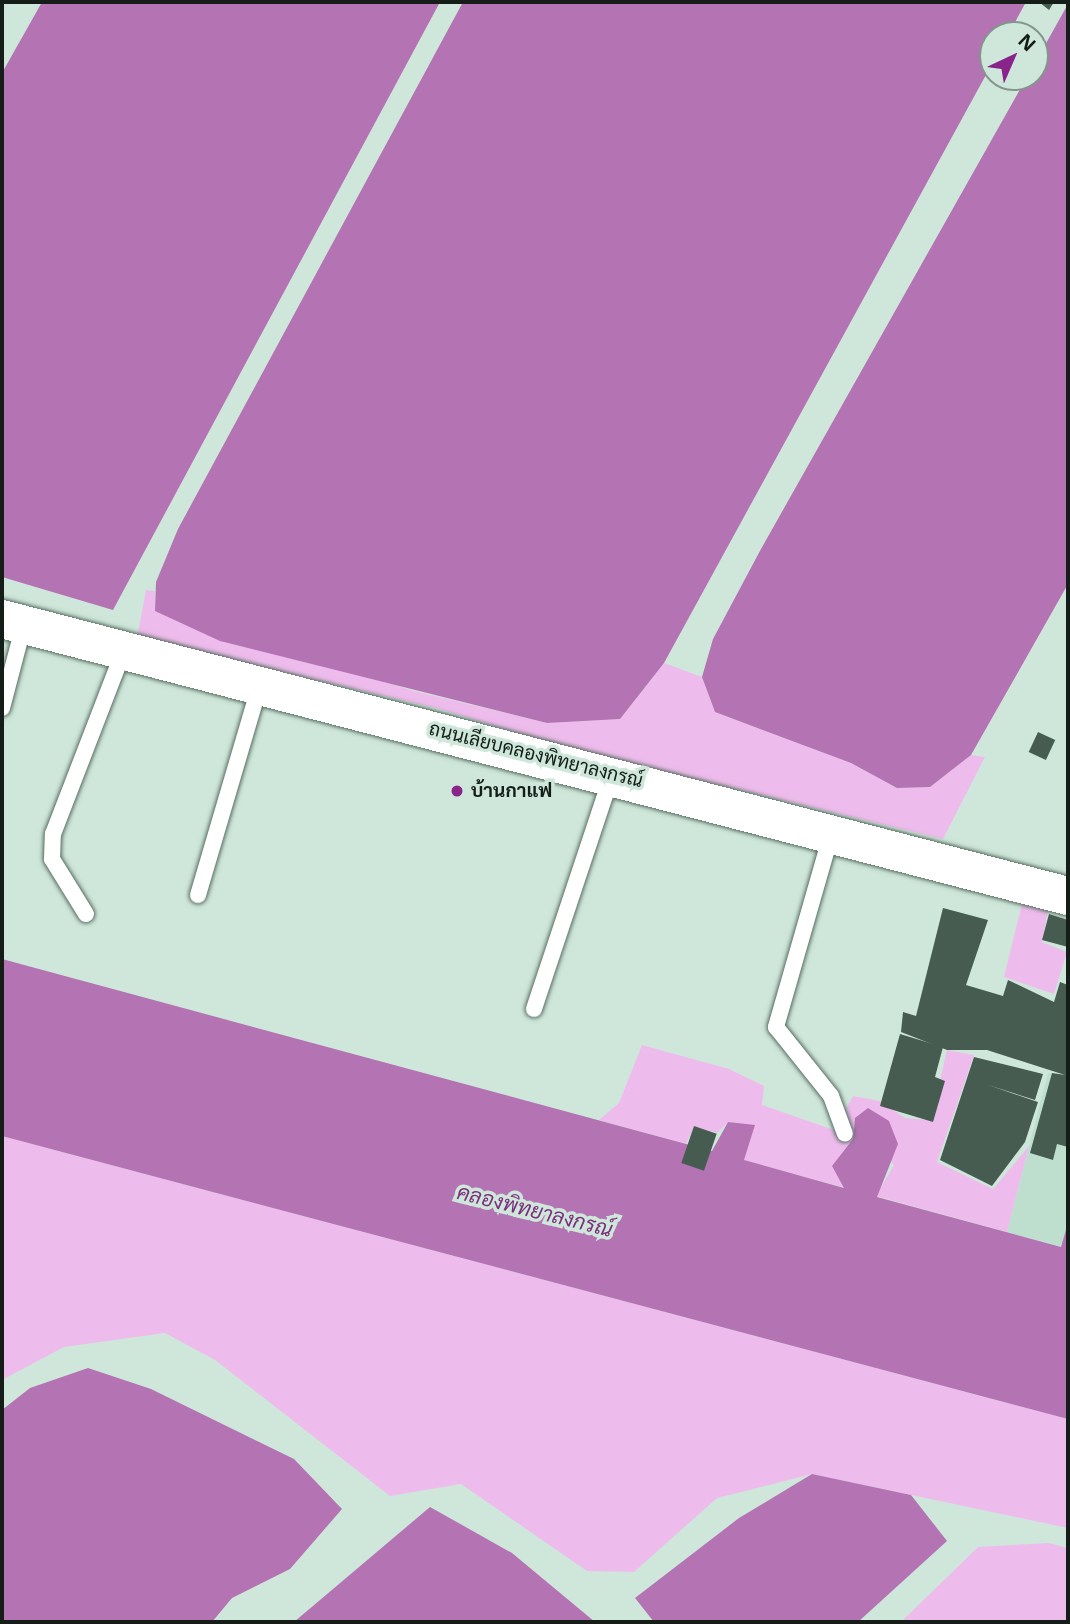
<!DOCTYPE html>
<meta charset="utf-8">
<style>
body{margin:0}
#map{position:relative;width:1070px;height:1624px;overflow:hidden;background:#cfe7da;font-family:"Noto Sans",Sarabun,sans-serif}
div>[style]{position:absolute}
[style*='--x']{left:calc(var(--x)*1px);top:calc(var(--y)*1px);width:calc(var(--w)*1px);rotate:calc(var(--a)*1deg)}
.built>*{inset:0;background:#bedfce}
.green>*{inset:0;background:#eebcec}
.water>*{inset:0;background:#b473b3}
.building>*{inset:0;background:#475c51;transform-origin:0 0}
.roads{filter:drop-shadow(0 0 2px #576d62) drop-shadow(0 0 2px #576d62)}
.service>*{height:16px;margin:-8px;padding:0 8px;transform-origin:8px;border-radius:8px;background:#fff}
.secondary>*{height:38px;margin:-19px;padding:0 19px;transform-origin:19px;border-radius:19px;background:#fff}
.dots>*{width:19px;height:19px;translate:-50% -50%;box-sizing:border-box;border:4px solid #cfe7da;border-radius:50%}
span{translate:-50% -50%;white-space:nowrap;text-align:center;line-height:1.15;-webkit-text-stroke:7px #cfe7da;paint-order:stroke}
.street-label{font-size:19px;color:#141d18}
.poi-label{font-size:19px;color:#141d18;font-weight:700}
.left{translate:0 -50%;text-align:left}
.water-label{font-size:21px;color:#7d2e7e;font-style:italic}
.frame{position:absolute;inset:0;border:4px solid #141d18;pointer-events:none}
.north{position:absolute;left:979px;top:21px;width:70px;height:70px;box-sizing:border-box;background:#cfe7da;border:2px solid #84968c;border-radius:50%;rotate:44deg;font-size:19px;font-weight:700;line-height:28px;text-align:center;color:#141d18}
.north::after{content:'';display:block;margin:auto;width:24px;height:32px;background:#89248b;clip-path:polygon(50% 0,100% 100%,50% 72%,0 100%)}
</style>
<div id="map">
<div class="built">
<i style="clip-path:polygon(1048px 1073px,1068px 1077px,1068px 1223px,1062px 1247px,1007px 1232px)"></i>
</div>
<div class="green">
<i style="clip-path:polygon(146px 590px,155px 591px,155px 611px,414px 691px,547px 723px,620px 719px,664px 663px,702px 677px,715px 712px,851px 763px,897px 788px,930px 787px,971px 755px,985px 757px,943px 839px,558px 746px,440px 709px,137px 638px)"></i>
<i style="clip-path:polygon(1022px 904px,1048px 911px,1042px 942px,1067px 952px,1054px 994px,1004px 977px)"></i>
<i style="clip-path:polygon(642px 1045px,729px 1069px,764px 1086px,762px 1105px,834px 1130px,853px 1096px,880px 1101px,905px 1118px,931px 1120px,947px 1050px,974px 1055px,937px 1162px,993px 1189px,1029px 1146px,1007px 1232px,876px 1196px,894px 1165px,855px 1118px,853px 1139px,833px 1166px,846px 1188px,743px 1160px,754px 1126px,728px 1122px,717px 1133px,694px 1127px,686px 1144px,599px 1120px,619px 1103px)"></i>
<i style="clip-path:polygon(2px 1136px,1068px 1419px,1068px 1528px,812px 1474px,717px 1498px,634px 1572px,587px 1571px,461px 1484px,390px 1496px,215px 1360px,165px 1333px,64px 1347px,2px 1380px)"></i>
<i style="clip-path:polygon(1049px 1543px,1068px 1548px,1068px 1622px,901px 1622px,978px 1547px)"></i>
</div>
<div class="water">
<i style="clip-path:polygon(42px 2px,440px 2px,113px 610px,2px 577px,2px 73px)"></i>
<i style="clip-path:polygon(463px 2px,1026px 2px,1008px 35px,993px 35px,993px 62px,664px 663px,620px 719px,547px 723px,220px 641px,155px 611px,156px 582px,178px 529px)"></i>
<i style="clip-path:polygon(1068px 4px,1068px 584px,971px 755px,930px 787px,897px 788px,851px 763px,715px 712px,702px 677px,713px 639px,761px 549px,1027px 77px,1035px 77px,1035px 63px)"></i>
<i style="clip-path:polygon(2px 959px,712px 1151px,728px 1122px,755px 1125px,744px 1160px,844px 1188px,832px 1166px,853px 1139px,855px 1118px,868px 1108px,889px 1121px,898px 1144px,877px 1197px,1061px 1247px,1068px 1223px,1068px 1419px,2px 1136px)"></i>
<i style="clip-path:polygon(88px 1368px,151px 1389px,294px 1459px,342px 1509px,290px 1569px,232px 1598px,212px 1622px,2px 1622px,2px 1410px,30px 1388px)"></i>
<i style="clip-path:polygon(812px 1474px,911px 1495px,947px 1541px,858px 1622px,654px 1622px,635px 1598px,739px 1518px)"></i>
<i style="clip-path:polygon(430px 1507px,512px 1553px,595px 1622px,294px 1622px)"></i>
</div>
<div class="building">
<i style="clip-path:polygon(1039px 2px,1054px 2px,1049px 10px)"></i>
<i style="left:1038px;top:732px;width:19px;height:22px;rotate:25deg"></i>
<i style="clip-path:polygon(943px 908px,988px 920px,966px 985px,1003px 996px,1008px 980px,1054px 1002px,1060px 982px,1068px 985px,1068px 1147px,1057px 1144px,1053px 1160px,1030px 1153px,1052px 1073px,1065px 1075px,987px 1050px,947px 1050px,901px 1032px,903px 1012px,916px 1016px)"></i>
<i style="clip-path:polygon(1049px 914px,1068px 920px,1068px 947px,1042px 940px)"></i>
<i style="clip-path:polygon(900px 1034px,943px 1047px,935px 1077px,945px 1081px,933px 1122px,880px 1106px)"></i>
<i style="clip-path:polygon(974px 1057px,1043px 1074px,1035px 1100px,988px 1085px,1038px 1102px,1025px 1142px,992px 1186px,940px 1160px)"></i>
<i style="left:694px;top:1126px;width:24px;height:39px;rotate:19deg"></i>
</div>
<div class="roads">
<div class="service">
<i style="--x:2;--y:708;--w:87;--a:-75.3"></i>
<i style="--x:831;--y:835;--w:200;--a:106"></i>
<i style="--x:776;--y:1027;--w:88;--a:51.4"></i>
<i style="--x:831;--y:1096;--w:40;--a:69.8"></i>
<i style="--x:198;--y:895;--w:220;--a:-73.6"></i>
<i style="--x:86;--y:914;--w:65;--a:-121.7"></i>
<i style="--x:52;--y:859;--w:25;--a:-88"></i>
<i style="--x:53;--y:834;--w:197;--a:-68.9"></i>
<i style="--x:534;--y:1009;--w:244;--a:-71.6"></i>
</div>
<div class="secondary">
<i style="--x:2;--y:619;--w:1101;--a:14.57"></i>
</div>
</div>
<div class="dots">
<i style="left:457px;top:791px;background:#89248b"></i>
</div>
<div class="street-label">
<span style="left:536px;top:755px;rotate:14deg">ถนนเลียบคลองพิทยาลงกรณ์</span>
</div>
<div class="poi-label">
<span class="left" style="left:471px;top:791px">บ้านกาแฟ</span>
</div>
<div class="water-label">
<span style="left:535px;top:1210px;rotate:14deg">คลองพิทยาลงกรณ์</span>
</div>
<div class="frame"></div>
<div class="north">N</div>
</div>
